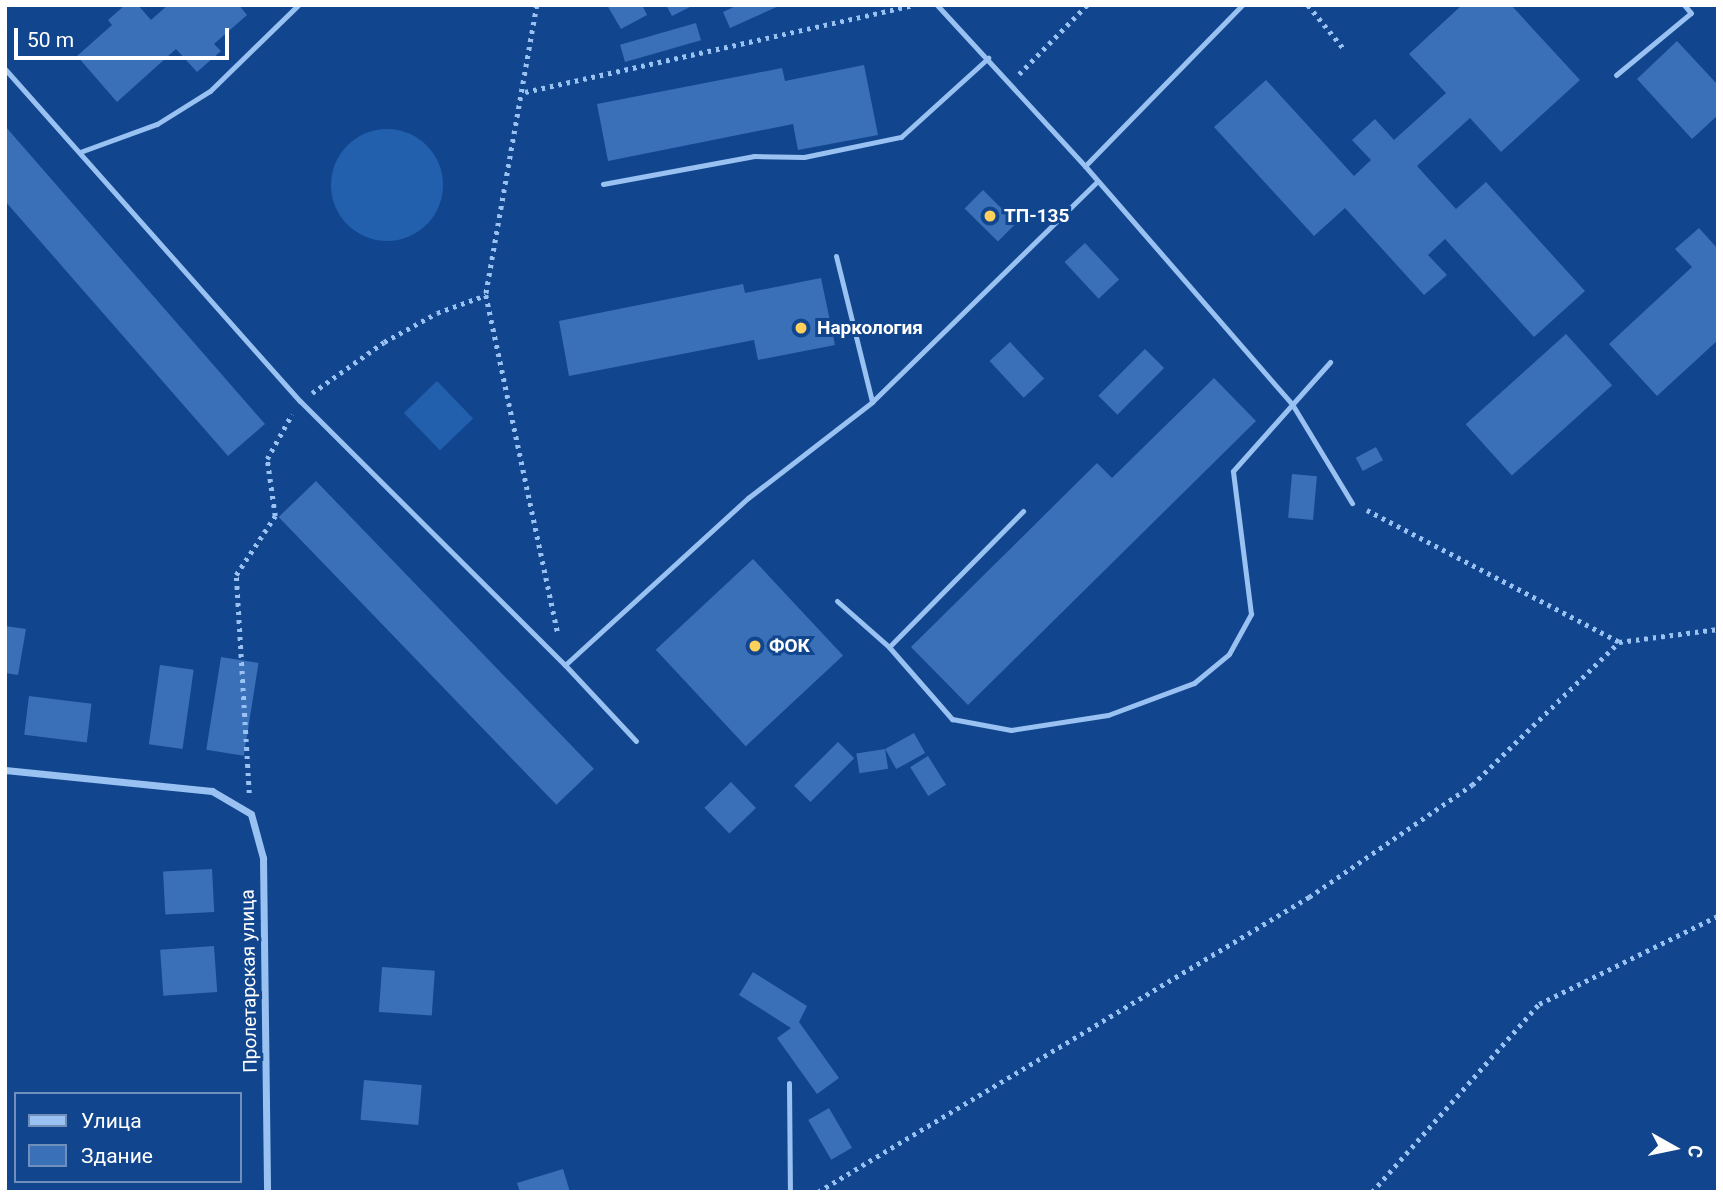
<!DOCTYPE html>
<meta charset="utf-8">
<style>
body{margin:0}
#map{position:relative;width:1723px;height:1197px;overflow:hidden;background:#11468e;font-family:Roboto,sans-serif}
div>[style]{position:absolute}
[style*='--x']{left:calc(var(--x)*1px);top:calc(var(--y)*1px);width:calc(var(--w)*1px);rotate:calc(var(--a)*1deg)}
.green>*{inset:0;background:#2260ae;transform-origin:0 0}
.round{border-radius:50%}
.building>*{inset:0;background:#3970b8;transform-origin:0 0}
.path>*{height:4.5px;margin-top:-2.25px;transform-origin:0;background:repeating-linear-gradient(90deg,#99c1f2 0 3.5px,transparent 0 8.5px)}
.lane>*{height:5px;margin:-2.5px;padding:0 2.5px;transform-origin:2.5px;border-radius:2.5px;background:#99c1f2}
.street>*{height:7px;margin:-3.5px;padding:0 3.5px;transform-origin:3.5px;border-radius:3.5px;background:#99c1f2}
.dots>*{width:19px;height:19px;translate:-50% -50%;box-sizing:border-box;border:4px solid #11468e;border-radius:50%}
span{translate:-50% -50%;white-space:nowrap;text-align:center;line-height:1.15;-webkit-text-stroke:6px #11468e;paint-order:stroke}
.poi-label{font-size:19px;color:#fff;font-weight:700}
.left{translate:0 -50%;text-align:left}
.street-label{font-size:19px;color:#fff}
.frame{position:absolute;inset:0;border:7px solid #fff;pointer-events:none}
.legend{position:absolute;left:14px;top:1092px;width:228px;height:91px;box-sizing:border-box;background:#11468e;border:2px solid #7090bb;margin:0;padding:9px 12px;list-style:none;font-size:21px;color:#fff}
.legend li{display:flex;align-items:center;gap:14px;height:35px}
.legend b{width:35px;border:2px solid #7090bb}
.north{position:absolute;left:1639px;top:1113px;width:70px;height:70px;-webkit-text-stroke:5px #11468e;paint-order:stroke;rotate:99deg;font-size:19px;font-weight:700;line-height:28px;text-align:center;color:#fff}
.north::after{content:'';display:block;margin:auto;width:24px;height:32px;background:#fff;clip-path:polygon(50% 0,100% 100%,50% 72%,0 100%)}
.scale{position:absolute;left:14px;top:28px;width:215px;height:32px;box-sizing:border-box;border:4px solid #fff;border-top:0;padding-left:9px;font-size:21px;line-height:24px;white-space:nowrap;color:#fff;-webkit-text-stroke:5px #11468e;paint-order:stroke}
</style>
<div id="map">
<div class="green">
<i class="round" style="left:331px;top:129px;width:112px;height:112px"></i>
<i style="left:437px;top:381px;width:52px;height:46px;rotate:46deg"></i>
</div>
<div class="building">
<i style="clip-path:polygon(125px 5px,138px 5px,151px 20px,168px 5px,239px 5px,247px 15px,214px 44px,221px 51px,197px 72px,176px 49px,117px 102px,77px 56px,112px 25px,108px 20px)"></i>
<i style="clip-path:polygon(607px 5px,642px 5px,647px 15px,621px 29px)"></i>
<i style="clip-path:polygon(666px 5px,694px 5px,672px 16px)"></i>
<i style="clip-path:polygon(738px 5px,781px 5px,730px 28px,723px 12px)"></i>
<i style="clip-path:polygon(1462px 5px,1511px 5px,1580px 80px,1501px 152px,1470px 118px,1417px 166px,1456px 209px,1486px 182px,1585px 291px,1534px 337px,1445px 239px,1428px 255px,1447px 275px,1424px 295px,1345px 208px,1314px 236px,1214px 127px,1266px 80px,1354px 176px,1371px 160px,1352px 140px,1375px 119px,1394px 140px,1446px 93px,1409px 54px)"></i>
<i style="left:696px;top:23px;width:18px;height:79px;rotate:74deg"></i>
<i style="clip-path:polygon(1677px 41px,1718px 85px,1718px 115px,1692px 139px,1637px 79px)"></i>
<i style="clip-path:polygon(864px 65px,878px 135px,798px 150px,793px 124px,608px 161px,597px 104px,782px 68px,785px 81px)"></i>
<i style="clip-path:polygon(5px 126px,265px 424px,228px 456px,5px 201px)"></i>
<i style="left:983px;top:190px;width:47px;height:26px;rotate:45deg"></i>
<i style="clip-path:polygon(1699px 228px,1718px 249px,1718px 340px,1657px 396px,1609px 344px,1692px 267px,1675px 249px)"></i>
<i style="left:1085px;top:243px;width:50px;height:28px;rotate:47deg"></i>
<i style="clip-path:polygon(821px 278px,835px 345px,758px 360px,754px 340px,569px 376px,559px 321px,743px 284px,745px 293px)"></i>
<i style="left:1566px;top:334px;width:69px;height:135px;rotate:48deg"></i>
<i style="left:1010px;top:342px;width:50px;height:28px;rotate:47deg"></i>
<i style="left:1145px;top:349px;width:27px;height:66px;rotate:45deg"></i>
<i style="clip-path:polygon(1214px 378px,1256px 421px,968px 705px,911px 647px,1097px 463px,1112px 478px)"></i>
<i style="left:1376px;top:447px;width:15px;height:23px;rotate:62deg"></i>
<i style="left:1292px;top:474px;width:25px;height:44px;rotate:5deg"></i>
<i style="left:316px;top:481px;width:400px;height:52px;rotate:46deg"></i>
<i style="left:753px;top:559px;width:132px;height:133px;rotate:47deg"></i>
<i style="clip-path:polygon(5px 626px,26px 629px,18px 675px,5px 673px)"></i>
<i style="left:221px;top:657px;width:38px;height:94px;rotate:9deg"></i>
<i style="left:160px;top:665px;width:34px;height:80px;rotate:8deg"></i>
<i style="left:29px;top:696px;width:63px;height:39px;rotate:7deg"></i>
<i style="left:914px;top:733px;width:23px;height:33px;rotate:61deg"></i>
<i style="left:838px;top:742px;width:23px;height:62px;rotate:45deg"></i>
<i style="left:885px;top:749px;width:20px;height:29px;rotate:81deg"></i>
<i style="left:928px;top:756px;width:34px;height:21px;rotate:58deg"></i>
<i style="left:731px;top:782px;width:36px;height:37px;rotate:46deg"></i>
<i style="left:212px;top:869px;width:43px;height:49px;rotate:87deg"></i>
<i style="left:214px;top:946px;width:46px;height:54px;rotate:86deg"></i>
<i style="left:382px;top:967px;width:53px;height:45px;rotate:4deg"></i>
<i style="clip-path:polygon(753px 972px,807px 1006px,799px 1022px,839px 1078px,817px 1094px,777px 1038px,791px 1028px,739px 995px)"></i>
<i style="left:364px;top:1080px;width:58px;height:40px;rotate:5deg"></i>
<i style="left:829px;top:1108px;width:46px;height:24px;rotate:60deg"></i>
<i style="clip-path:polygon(563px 1169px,570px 1192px,520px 1192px,517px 1183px)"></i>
</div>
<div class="path">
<i style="--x:537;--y:5;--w:294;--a:100"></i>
<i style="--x:486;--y:295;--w:346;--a:78"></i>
<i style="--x:1308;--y:5;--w:57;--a:50.7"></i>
<i style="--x:1019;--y:74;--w:97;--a:-45.4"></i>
<i style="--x:525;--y:92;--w:398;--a:-12.6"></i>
<i style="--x:312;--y:393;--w:88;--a:-35.3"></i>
<i style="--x:384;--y:342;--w:60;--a:-28.7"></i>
<i style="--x:437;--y:313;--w:52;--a:-20.2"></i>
<i style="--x:1367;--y:510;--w:284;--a:27.6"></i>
<i style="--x:1619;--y:642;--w:100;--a:-7.5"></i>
<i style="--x:249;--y:793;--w:218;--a:-93.4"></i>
<i style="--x:236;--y:575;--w:71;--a:-56.5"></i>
<i style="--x:275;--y:516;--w:58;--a:-98"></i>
<i style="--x:267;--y:459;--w:51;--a:-60.9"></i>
<i style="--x:818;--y:1192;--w:573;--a:-31"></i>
<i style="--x:1309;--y:897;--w:198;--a:-34.5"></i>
<i style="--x:1472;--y:785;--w:205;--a:-44.2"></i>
<i style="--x:1372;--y:1192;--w:251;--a:-48.4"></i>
<i style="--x:1539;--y:1004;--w:199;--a:-26.2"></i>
</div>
<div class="lane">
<i style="--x:937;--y:5;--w:219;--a:47.4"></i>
<i style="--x:1085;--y:166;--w:315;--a:49"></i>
<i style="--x:1292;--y:404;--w:116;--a:58.8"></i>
<i style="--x:5;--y:69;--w:444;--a:48.4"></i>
<i style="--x:300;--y:401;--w:374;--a:44.9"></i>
<i style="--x:565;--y:665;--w:104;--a:46.9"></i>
<i style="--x:1616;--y:75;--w:97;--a:-39.6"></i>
<i style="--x:1691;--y:13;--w:11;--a:-131"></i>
<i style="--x:80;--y:152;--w:82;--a:-20"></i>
<i style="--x:157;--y:124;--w:62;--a:-31.9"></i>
<i style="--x:210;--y:91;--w:123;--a:-44.3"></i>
<i style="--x:1085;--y:166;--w:225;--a:-45.7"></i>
<i style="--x:603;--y:184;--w:154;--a:-10.5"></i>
<i style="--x:754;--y:156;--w:50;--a:1.1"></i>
<i style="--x:804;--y:157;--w:99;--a:-11.7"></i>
<i style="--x:901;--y:137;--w:118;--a:-42.2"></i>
<i style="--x:836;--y:256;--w:150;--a:76.1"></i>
<i style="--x:837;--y:601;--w:69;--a:41.5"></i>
<i style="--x:889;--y:647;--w:96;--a:48.8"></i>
<i style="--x:952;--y:719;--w:60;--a:10.6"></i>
<i style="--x:1011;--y:730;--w:98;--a:-8.8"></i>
<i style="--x:1108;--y:715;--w:92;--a:-20.4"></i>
<i style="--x:1194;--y:683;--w:45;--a:-39.6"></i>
<i style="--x:1229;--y:654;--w:46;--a:-61.2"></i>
<i style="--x:1251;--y:614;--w:144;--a:-97.2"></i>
<i style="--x:1233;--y:471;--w:146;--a:-48.3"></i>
<i style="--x:889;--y:647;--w:191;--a:-45.4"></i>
<i style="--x:565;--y:665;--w:248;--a:-42.4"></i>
<i style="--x:748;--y:498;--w:157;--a:-37.7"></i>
<i style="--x:872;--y:402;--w:313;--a:-44.4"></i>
<i style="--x:789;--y:1083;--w:109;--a:89.5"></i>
</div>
<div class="street">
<i style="--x:5;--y:770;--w:208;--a:5.8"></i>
<i style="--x:212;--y:791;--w:45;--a:30.5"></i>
<i style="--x:251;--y:814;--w:46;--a:74.7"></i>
<i style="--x:263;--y:858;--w:334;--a:89.3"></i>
</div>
<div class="dots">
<i style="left:990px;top:216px;background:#ffd15b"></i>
<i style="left:801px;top:328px;background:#ffd15b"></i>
<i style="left:755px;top:646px;background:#ffd15b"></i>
</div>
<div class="poi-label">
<span class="left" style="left:1004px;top:216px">ТП-135</span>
<span class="left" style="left:817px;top:328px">Наркология</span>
<span class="left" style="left:769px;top:646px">ФОК</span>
</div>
<div class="street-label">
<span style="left:249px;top:981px;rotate:-91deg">Пролетарская улица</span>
</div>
<div class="frame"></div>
<ul class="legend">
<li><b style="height:9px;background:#99c1f2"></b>Улица</li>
<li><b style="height:19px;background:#3970b8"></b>Здание</li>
</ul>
<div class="north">С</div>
<div class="scale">50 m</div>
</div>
